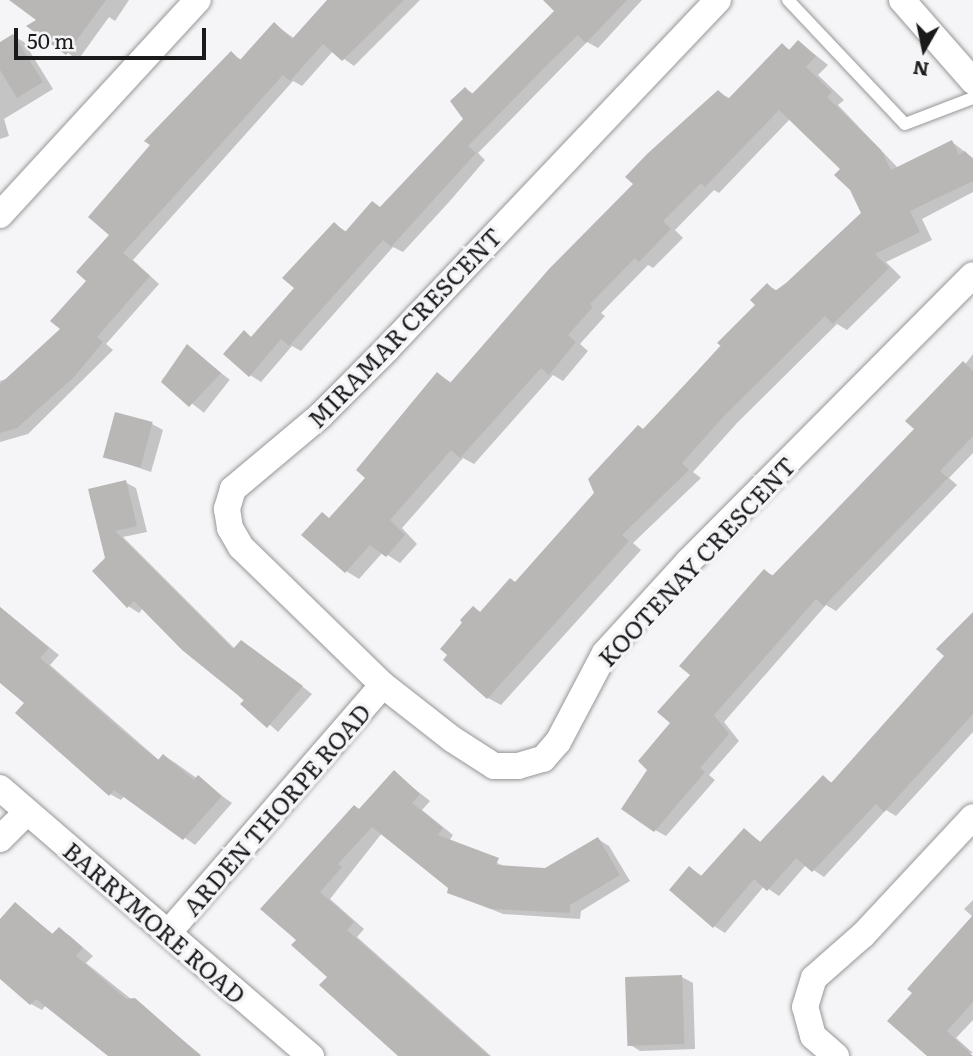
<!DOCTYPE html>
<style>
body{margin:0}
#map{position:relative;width:973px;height:1056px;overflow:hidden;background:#f5f5f7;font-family:Literata,serif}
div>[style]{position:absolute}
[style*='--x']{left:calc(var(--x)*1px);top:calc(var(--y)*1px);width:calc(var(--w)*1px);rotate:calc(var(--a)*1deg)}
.shadow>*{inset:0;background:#0003;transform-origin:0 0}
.building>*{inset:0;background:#b9b7b6;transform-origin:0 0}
.roads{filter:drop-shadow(0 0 2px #979798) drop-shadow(0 0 2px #979798)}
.lane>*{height:12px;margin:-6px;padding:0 6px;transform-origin:6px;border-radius:6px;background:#fff}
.street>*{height:26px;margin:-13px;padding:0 13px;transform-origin:13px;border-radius:13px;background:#fff}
span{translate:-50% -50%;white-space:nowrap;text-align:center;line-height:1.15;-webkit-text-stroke:7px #f5f5f7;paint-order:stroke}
.street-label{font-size:24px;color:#1a1a1b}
.north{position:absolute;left:889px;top:14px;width:70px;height:70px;-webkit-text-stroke:5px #f5f5f7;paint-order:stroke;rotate:189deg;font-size:19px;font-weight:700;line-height:28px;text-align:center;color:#1a1a1b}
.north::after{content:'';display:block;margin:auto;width:24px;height:32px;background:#1a1a1b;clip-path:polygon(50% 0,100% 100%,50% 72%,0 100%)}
.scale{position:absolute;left:14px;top:28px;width:192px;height:32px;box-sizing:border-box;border:4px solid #1a1a1b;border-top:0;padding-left:9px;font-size:21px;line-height:24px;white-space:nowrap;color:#1a1a1b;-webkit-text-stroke:5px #f5f5f7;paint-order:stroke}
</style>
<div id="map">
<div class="shadow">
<i style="clip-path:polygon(34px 0,129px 0,115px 21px,109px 17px,78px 60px,29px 26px,39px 20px)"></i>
<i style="clip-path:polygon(345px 0,420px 0,354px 66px,333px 51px,302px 86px,293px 81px,133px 260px,159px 284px,106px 344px,113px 350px,28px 434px,0 442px,0 381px,9px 378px,63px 329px,111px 235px,231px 54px,242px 60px,274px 24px,295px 39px)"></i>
<i style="clip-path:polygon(566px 0,642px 0,598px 48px,587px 42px,478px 153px,485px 160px,449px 202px,403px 252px,393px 247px,301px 351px,292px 346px,261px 382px,250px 375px,244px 333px,253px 338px,297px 288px,334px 224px,347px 232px,382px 208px,465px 119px,465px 89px,474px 94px)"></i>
<i style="clip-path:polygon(13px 36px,24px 42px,53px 89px,4px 119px,9px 136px,0 139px,0 44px)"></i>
<i style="clip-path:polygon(799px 42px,828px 65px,818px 75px,844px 100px,838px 105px,898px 168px,952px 142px,973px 158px,973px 192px,922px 219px,932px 240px,886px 262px,901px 277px,847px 330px,837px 324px,737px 423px,693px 472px,701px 478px,633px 543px,641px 550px,501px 705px,488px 698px,442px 649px,473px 608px,482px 613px,516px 583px,568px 526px,644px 430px,757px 305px,767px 285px,778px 291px,863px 213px,843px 169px,790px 119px,719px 193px,714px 190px,675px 230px,683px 238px,653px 268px,648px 265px,601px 313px,605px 316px,580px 344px,588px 351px,563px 381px,553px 375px,474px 464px,463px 458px,431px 495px,402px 528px,417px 544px,400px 563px,383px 552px,359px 579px,346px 571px,322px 514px,330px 519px,367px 478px,438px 374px,452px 383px,718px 92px,731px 99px,782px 45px,790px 50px)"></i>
<i style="left:188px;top:347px;width:53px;height:42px;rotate:38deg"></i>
<i style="clip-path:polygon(973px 354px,973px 453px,949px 478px,957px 485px,836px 611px,826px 605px,724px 722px,739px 741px,709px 775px,715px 780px,666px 836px,655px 830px,650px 769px,692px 675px,765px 571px,774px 576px,916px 429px)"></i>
<i style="clip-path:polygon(152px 424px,163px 430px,151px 472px,104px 456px)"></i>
<i style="clip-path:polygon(125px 482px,136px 488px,147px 532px,123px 537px,235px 649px,241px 642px,252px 648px,312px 694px,278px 732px,143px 608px,139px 613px,128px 606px,107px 559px)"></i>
<i style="clip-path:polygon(0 607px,59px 655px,50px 665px,160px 761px,164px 756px,174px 762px,232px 803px,195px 845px,125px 795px,121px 800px,110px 794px,26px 703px,0 681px)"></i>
<i style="clip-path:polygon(973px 613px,973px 732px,896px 816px,886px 810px,824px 877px,806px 865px,779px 896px,764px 886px,725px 933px,714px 926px,690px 868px,703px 877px,744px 830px,762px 843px,823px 778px,833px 783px,946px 656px)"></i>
<i style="clip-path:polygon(394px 773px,430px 801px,422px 810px,453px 835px,449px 841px,508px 868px,545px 870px,598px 839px,609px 846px,630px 881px,581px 911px,580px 919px,503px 914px,449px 892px,451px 887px,382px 833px,330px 899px,364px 929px,357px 937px,491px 1056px,402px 1056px,298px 940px,263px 909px)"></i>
<i style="clip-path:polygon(973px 900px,973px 917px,964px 909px)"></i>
<i style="clip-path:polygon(16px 904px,54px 935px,59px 929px,70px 936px,93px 956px,86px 963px,201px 1055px,113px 1056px,46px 1005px,42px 1010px,31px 1004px,1px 978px,0 922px)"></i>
<i style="clip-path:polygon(973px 917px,973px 1020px,956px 1038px,973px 1053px,932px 1056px,914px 992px)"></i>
<i style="clip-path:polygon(682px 977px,693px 983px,695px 1049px,640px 1051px,629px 1044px)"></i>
</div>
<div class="building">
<i style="clip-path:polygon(9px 0,106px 0,66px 55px,26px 26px,36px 20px)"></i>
<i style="clip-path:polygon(327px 0,404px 0,342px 61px,323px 44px,290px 81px,283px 75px,123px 253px,150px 276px,97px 337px,103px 342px,74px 377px,17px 428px,0 433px,0 384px,60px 329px,50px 321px,86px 281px,76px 272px,109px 235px,88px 217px,150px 145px,144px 141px,231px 51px,240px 60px,274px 22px,292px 39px)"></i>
<i style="clip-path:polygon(543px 0,627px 0,586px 43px,578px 35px,545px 67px,468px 146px,476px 153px,391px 247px,383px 240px,289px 346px,281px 339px,249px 377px,223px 354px,244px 330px,251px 337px,294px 288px,282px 278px,334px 222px,345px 232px,372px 201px,380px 207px,463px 119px,450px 101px,465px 87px,472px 94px,554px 11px)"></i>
<i style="clip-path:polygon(13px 34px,43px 82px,17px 98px,0 70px,0 42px)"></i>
<i style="clip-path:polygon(798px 40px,816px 56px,806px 67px,832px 92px,827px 97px,881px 150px,891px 170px,952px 140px,959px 155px,965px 151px,973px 160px,973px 181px,910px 211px,920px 232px,875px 254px,889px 268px,833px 324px,825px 316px,724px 416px,682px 463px,689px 470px,622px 535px,629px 541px,487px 699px,443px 660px,447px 655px,440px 649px,462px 623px,460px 620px,473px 606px,480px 612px,510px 578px,515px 582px,594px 493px,588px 479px,638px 425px,643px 429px,721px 346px,717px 343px,755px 305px,750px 300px,767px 283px,775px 291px,786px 283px,861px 213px,850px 190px,834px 175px,840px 169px,779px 110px,705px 187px,701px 183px,663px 221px,671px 229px,639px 262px,635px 258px,590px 304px,593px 307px,568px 335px,576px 342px,549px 375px,541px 368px,460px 458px,451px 450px,418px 488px,390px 520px,405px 535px,386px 557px,370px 545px,345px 573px,301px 535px,322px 512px,329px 518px,365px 478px,356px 470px,437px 372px,450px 383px,549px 269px,633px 184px,625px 177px,647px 154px,718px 90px,728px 99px,782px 43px,789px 50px)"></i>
<i style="clip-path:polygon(187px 344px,221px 373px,189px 407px,161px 382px)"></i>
<i style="clip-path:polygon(963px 361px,973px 371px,973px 436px,940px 471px,948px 478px,824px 606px,816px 599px,714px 715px,729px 734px,700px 768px,705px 772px,654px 832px,621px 809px,647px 770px,638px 761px,670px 723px,657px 712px,690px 675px,679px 666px,764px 569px,772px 576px,914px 429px,905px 421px)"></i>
<i style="left:115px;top:412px;width:39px;height:47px;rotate:15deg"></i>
<i style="clip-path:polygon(126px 480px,137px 526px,115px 531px,233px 649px,241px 640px,303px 686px,267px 728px,240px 704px,244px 700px,182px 650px,134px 601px,127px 608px,92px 571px,105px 558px,88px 489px)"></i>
<i style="clip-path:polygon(0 607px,49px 648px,40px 658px,126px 734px,158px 760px,163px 754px,194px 780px,198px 775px,222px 796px,183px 840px,114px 790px,109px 796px,15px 713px,24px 703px,0 683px)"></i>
<i style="clip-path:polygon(973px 612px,973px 714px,884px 812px,876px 804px,812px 872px,796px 858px,767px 891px,754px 879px,713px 928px,669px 890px,689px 866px,701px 876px,744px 828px,760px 842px,823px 775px,831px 783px,944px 656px,936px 649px)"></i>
<i style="clip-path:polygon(394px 770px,420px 794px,412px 803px,443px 828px,438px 835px,499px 858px,496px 865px,545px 868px,598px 837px,620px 875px,570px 905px,570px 913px,491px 909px,447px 893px,448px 888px,372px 827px,338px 864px,342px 867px,320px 892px,354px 922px,347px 930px,489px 1056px,398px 1056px,319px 985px,327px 977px,291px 945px,296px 940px,260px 909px,354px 805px,359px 809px)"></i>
<i style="clip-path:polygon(15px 902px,52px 934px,59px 927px,83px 948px,76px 956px,126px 999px,135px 998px,201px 1056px,108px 1056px,36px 999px,30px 1005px,0 979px,0 919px)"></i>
<i style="clip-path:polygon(973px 915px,973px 1002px,947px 1031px,973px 1056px,927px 1056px,887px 1021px,912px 993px,907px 989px)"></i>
<i style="left:682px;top:975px;width:69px;height:57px;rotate:88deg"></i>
</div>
<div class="roads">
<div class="lane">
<i style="--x:788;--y:0;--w:170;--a:46.7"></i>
<i style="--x:905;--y:124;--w:73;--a:-20.9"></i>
</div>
<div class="street">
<i style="--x:718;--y:0;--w:480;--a:133.5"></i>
<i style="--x:388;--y:348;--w:96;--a:135"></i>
<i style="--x:320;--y:416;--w:114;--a:140"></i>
<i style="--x:233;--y:489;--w:21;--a:107"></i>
<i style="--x:227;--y:509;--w:19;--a:81"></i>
<i style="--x:230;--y:528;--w:22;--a:60"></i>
<i style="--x:241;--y:547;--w:198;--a:44.2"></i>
<i style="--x:383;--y:685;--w:88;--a:38"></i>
<i style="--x:452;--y:739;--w:50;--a:32.7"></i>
<i style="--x:494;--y:766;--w:24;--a:0"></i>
<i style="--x:518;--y:766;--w:26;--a:-16"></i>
<i style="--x:543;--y:759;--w:23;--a:-49"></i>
<i style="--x:558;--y:742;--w:101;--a:-62.2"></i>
<i style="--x:605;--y:653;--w:123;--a:-47.6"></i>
<i style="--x:688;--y:562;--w:404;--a:-45.2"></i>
<i style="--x:902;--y:0;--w:108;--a:48.8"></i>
<i style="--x:0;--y:215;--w:292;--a:-47.4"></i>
<i style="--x:0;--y:788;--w:411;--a:40.8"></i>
<i style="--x:0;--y:839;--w:38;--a:-45"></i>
<i style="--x:168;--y:933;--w:328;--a:-49.1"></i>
<i style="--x:836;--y:1056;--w:30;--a:-139"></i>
<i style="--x:813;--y:1036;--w:30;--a:-105"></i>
<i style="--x:805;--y:1007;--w:30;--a:-73"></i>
<i style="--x:814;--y:978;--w:65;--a:-41.3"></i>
<i style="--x:863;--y:935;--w:161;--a:-47"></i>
</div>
</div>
<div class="street-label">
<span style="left:404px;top:327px;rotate:-46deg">MIRAMAR CRESCENT</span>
<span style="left:696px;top:561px;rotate:-47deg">KOOTENAY CRESCENT</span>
<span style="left:276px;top:809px;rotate:-49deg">ARDEN THORPE ROAD</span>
<span style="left:155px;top:922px;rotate:41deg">BARRYMORE ROAD</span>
</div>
<div class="north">N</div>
<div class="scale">50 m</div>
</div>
